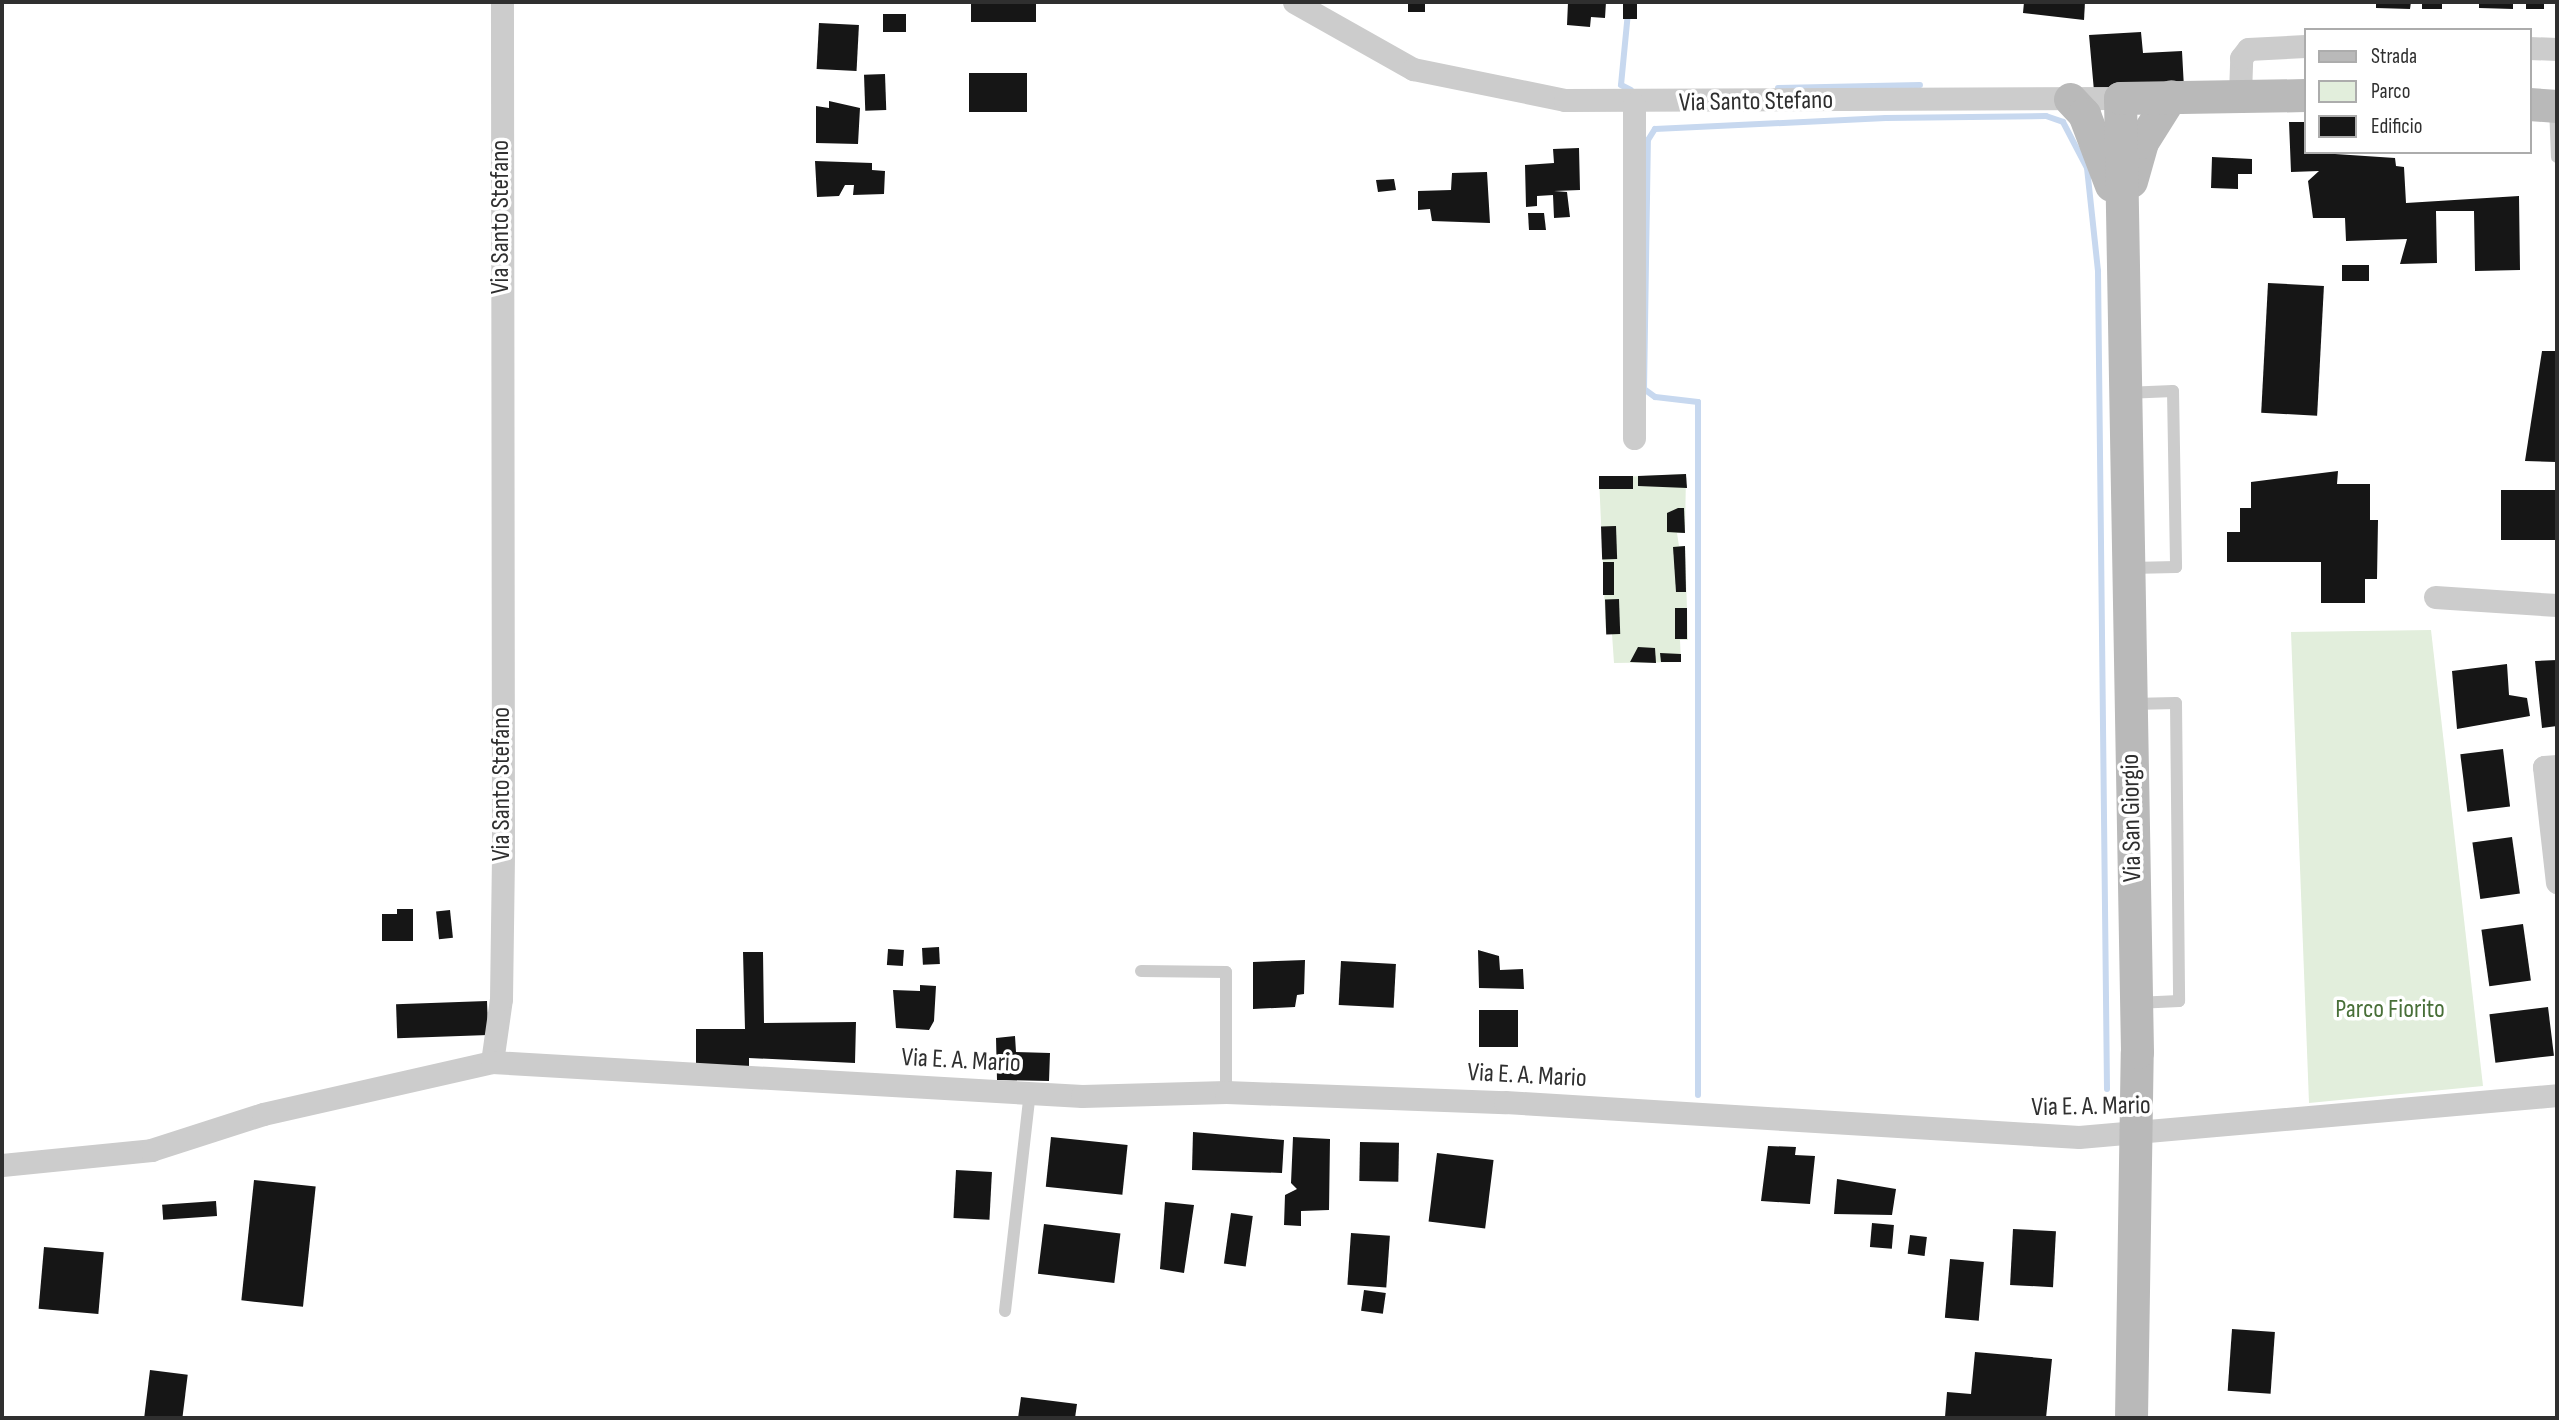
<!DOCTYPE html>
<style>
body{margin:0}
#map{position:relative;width:2559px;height:1420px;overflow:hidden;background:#fff;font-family:"Sofia Sans Condensed",sans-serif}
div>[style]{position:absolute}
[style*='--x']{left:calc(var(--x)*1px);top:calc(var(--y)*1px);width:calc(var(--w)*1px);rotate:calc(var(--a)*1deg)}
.green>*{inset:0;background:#e2eedc}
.stream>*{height:6px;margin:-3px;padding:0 3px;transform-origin:3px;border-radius:3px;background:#c7d8ef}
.building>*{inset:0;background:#161616;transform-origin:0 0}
.lane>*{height:12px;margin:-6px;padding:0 6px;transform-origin:6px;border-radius:6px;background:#ccc}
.street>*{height:23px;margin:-11.5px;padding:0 11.5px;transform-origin:11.5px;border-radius:11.5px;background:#ccc}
.secondary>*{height:33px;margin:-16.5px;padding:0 16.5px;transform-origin:16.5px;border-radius:16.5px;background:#b9b9b9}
span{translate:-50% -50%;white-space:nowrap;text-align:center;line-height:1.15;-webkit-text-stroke:7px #fff;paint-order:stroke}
.street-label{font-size:26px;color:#2f2f2f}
.park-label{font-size:26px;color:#486f38}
.frame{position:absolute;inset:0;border:4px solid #2f2f2f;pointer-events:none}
.legend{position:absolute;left:2304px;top:28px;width:228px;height:126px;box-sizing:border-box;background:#fff;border:2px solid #acacac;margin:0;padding:9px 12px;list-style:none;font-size:21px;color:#2f2f2f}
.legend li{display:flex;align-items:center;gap:14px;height:35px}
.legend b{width:35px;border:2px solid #acacac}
</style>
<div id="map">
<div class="green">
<i style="clip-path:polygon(1686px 474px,1685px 533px,1677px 533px,1679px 546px,1685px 546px,1688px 640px,1680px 640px,1681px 662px,1614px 663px,1612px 634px,1606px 633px,1599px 478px)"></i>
<i style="clip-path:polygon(2431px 630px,2483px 1086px,2309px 1103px,2291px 632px)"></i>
</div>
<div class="stream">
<i style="--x:1629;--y:2;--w:83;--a:95.5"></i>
<i style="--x:1621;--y:85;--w:11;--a:27"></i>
<i style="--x:1778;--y:88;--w:142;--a:-1.2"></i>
<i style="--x:1698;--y:1095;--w:693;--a:-90"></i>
<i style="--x:1698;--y:402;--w:43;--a:-173.4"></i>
<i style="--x:1655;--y:397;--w:14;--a:-144"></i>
<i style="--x:1644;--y:389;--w:249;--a:-89.1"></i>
<i style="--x:1648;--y:140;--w:13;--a:-58"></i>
<i style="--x:1655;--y:129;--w:231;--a:-2.7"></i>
<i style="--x:1886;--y:118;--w:160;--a:-0.7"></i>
<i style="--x:2046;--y:116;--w:18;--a:19"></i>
<i style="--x:2063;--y:122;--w:52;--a:62.4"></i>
<i style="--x:2087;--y:168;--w:104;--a:83.9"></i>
<i style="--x:2098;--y:271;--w:818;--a:89.37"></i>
</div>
<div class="building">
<i style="left:971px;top:2px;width:65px;height:20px"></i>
<i style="left:1408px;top:2px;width:17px;height:10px"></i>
<i style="clip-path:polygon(1568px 2px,1606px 2px,1605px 18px,1591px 17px,1590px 27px,1567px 25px)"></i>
<i style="left:1623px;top:2px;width:14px;height:17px"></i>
<i style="clip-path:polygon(2024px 2px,2085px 2px,2084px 20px,2023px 13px)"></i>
<i style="clip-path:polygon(2376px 2px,2411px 2px,2410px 9px,2376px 8px)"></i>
<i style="left:2422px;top:2px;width:20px;height:7px"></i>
<i style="clip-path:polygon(2479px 2px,2513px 2px,2513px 9px,2479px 8px)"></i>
<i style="left:2526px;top:2px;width:18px;height:7px"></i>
<i style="left:883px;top:14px;width:23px;height:18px"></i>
<i style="left:819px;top:23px;width:40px;height:46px;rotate:3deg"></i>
<i style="clip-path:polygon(2141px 32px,2143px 53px,2182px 51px,2184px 88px,2094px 91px,2089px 35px)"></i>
<i style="left:1027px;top:73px;width:39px;height:58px;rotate:90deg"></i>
<i style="left:885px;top:74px;width:36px;height:21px;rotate:88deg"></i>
<i style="clip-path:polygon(829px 101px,860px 108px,858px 144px,816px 143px,816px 106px,829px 108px)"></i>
<i style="clip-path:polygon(2289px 122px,2305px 122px,2305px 152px,2395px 158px,2396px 166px,2404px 167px,2406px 203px,2519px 196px,2520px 270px,2475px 271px,2474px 211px,2436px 211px,2437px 263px,2400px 264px,2407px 239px,2346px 241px,2345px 218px,2313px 218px,2308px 181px,2319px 171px,2291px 172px)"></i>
<i style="clip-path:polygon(1579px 148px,1580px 190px,1554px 191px,1567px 192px,1570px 217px,1554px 218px,1553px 195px,1537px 196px,1537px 206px,1526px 207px,1525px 165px,1554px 163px,1553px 149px)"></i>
<i style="clip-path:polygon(2212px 157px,2252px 159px,2252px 174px,2238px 174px,2238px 189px,2211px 188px)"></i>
<i style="clip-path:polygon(815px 161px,872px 163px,872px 170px,885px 171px,884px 194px,853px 195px,854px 185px,845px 185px,839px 196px,817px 197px)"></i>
<i style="clip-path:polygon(1487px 172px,1490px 223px,1432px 221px,1430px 209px,1418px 210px,1418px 191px,1451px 190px,1452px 173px)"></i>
<i style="clip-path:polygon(1394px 179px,1396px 190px,1378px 192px,1376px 180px)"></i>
<i style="clip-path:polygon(1528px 213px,1544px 213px,1546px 230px,1529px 230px)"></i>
<i style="left:2342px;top:265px;width:27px;height:16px"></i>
<i style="left:2268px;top:283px;width:56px;height:130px;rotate:3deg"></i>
<i style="clip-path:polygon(2542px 351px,2557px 351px,2556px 462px,2525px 461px)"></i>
<i style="clip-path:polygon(2338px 471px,2337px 484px,2370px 484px,2370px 520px,2378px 520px,2377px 579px,2365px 579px,2365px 603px,2321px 603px,2321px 562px,2227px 562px,2227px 532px,2240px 532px,2240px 508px,2251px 508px,2251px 482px)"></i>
<i style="clip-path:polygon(1686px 474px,1687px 488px,1638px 486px,1638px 476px)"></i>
<i style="left:1633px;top:476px;width:13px;height:34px;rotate:90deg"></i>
<i style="left:2557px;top:490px;width:50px;height:56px;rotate:90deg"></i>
<i style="clip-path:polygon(1678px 508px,1684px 508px,1685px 533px,1667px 532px,1667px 513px)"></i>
<i style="left:1616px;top:526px;width:33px;height:15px;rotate:88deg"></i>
<i style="clip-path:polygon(1685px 546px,1686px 592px,1676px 592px,1673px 547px)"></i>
<i style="left:1603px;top:562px;width:11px;height:33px"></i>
<i style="left:1619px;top:599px;width:35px;height:14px;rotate:88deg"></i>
<i style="left:1675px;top:608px;width:12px;height:31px"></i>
<i style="clip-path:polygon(1638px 647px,1655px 648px,1656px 663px,1630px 662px)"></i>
<i style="clip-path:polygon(1660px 653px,1681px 654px,1681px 662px,1661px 662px)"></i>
<i style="clip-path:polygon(2557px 660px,2557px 726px,2542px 728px,2535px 661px)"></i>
<i style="clip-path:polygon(2507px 664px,2509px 695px,2527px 698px,2530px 716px,2457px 729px,2452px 671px)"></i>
<i style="left:2503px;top:749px;width:58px;height:43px;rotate:83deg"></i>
<i style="left:2512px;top:837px;width:57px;height:40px;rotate:82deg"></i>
<i style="clip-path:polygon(397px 909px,413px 909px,413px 941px,382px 941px,382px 914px,397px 914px)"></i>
<i style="left:450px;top:910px;width:28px;height:14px;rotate:84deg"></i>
<i style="left:2523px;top:924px;width:57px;height:42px;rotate:82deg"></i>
<i style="left:939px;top:947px;width:17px;height:17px;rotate:87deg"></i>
<i style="left:888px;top:949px;width:16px;height:16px;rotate:4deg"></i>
<i style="clip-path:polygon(1478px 950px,1499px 956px,1500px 970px,1523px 969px,1524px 989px,1479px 988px)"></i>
<i style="clip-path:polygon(743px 952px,763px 952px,764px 1023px,856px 1022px,855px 1063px,749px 1058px,749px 1070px,696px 1069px,696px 1029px,745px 1029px)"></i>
<i style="clip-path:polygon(1305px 960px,1304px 994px,1297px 995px,1295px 1007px,1253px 1009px,1253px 962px)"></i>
<i style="left:1341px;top:961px;width:55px;height:44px;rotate:3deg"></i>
<i style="clip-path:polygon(920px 985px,936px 986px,934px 1021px,929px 1030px,896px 1028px,893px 990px,920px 991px)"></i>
<i style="left:487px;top:1001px;width:34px;height:91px;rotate:88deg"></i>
<i style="left:2548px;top:1007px;width:49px;height:59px;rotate:83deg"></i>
<i style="left:1479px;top:1010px;width:39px;height:37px"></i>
<i style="clip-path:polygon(1015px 1036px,1016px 1052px,1050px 1053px,1049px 1081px,997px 1080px,996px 1038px)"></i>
<i style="clip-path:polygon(1193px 1132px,1284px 1140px,1282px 1173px,1192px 1170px)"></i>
<i style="left:1051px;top:1137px;width:77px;height:50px;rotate:6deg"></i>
<i style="clip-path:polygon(1293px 1137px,1330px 1139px,1329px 1210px,1301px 1211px,1301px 1226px,1284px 1225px,1285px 1195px,1297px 1189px,1291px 1183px)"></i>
<i style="left:1360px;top:1142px;width:39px;height:39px;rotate:1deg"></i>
<i style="clip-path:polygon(1768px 1146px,1796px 1147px,1795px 1155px,1815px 1156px,1810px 1204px,1761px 1201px)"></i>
<i style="left:1437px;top:1153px;width:57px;height:69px;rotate:7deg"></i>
<i style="left:956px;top:1170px;width:36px;height:48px;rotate:3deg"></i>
<i style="clip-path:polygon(1837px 1179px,1896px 1189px,1892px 1215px,1834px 1214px)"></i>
<i style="left:254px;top:1180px;width:62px;height:121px;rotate:6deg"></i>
<i style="left:216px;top:1201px;width:15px;height:54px;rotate:86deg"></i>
<i style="clip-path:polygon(1165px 1202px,1194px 1205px,1184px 1273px,1160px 1269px)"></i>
<i style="left:1231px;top:1213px;width:22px;height:51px;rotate:8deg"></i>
<i style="left:1872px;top:1223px;width:22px;height:24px;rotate:5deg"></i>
<i style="left:1044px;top:1224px;width:77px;height:50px;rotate:7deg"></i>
<i style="left:2013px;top:1229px;width:43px;height:56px;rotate:3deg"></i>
<i style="left:1351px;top:1233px;width:39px;height:52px;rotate:4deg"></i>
<i style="left:1910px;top:1235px;width:17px;height:19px;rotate:7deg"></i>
<i style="left:44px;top:1247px;width:60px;height:62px;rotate:5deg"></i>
<i style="left:1950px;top:1259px;width:34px;height:59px;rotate:5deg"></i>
<i style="left:1364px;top:1290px;width:22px;height:21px;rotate:8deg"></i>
<i style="left:2232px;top:1329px;width:43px;height:62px;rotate:4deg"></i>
<i style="clip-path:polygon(1975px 1352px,2052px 1359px,2046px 1418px,1945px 1417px,1947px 1392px,1971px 1394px)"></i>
<i style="left:150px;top:1370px;width:38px;height:48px;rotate:7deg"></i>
<i style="clip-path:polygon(1021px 1397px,1077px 1404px,1075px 1418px,1018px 1418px)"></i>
</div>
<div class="lane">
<i style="--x:2555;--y:106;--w:51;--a:87.8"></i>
<i style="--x:2125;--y:393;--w:48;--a:-2.4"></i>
<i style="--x:2173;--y:391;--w:176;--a:89"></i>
<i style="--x:2176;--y:567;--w:45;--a:178.7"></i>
<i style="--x:2131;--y:704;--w:45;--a:-1.3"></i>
<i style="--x:2176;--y:703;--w:298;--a:89.4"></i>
<i style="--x:2179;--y:1001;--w:43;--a:177.3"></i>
<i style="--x:1141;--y:971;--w:85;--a:0.7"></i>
<i style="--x:1226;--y:972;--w:120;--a:90"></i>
<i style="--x:1005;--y:1311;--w:219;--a:-83.5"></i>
</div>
<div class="street">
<i style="--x:1294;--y:2;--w:137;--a:29.4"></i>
<i style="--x:1413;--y:69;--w:155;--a:11.5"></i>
<i style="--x:1565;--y:100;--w:555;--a:-0.21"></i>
<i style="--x:2529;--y:48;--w:28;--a:2"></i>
<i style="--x:2240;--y:94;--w:36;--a:-88"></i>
<i style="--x:2241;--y:58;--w:11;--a:-52"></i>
<i style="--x:2248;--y:49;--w:57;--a:-3"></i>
<i style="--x:1634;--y:104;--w:334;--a:90"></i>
<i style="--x:2435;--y:597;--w:122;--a:3.8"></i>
<i style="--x:2557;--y:766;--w:13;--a:176"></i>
<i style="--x:2544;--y:767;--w:116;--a:83.6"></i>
<i style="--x:492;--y:1062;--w:64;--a:-81.9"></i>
<i style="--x:501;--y:999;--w:148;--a:-89.2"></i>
<i style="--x:503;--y:851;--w:849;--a:-90.07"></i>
<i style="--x:2;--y:1165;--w:150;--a:-5.7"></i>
<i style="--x:151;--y:1150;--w:118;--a:-17.8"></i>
<i style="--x:263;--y:1114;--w:235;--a:-12.8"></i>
<i style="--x:492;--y:1062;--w:591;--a:3.3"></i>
<i style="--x:1082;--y:1096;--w:144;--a:-1.6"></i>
<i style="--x:1226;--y:1092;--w:279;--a:2.1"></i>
<i style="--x:1505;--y:1102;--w:575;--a:3.49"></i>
<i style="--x:2079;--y:1137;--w:480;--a:-5"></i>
</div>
<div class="secondary">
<i style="--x:2070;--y:99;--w:21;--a:47"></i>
<i style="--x:2084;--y:114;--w:76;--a:69.2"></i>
<i style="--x:2529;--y:104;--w:28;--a:4"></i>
<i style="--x:2131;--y:181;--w:41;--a:-74.2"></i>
<i style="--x:2142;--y:142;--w:54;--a:-57.8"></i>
<i style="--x:2131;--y:1418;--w:366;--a:-89.1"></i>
<i style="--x:2137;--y:1052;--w:954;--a:-91.02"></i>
<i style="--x:2120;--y:98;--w:185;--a:-0.9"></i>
</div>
<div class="street-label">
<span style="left:1756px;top:102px;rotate:-1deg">Via Santo Stefano</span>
<span style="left:501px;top:217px;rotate:-90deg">Via Santo Stefano</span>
<span style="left:502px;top:784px;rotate:-90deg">Via Santo Stefano</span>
<span style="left:2132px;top:818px;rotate:-91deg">Via San Giorgio</span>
<span style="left:961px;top:1061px;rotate:3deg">Via E. A. Mario</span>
<span style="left:1527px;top:1076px;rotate:3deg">Via E. A. Mario</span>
<span style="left:2091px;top:1107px;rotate:-1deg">Via E. A. Mario</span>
</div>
<div class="park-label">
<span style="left:2390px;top:1010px">Parco Fiorito</span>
</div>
<div class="frame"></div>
<ul class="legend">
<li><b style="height:9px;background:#b9b9b9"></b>Strada</li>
<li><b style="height:19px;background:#e2eedc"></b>Parco</li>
<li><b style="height:19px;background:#161616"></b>Edificio</li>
</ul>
</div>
